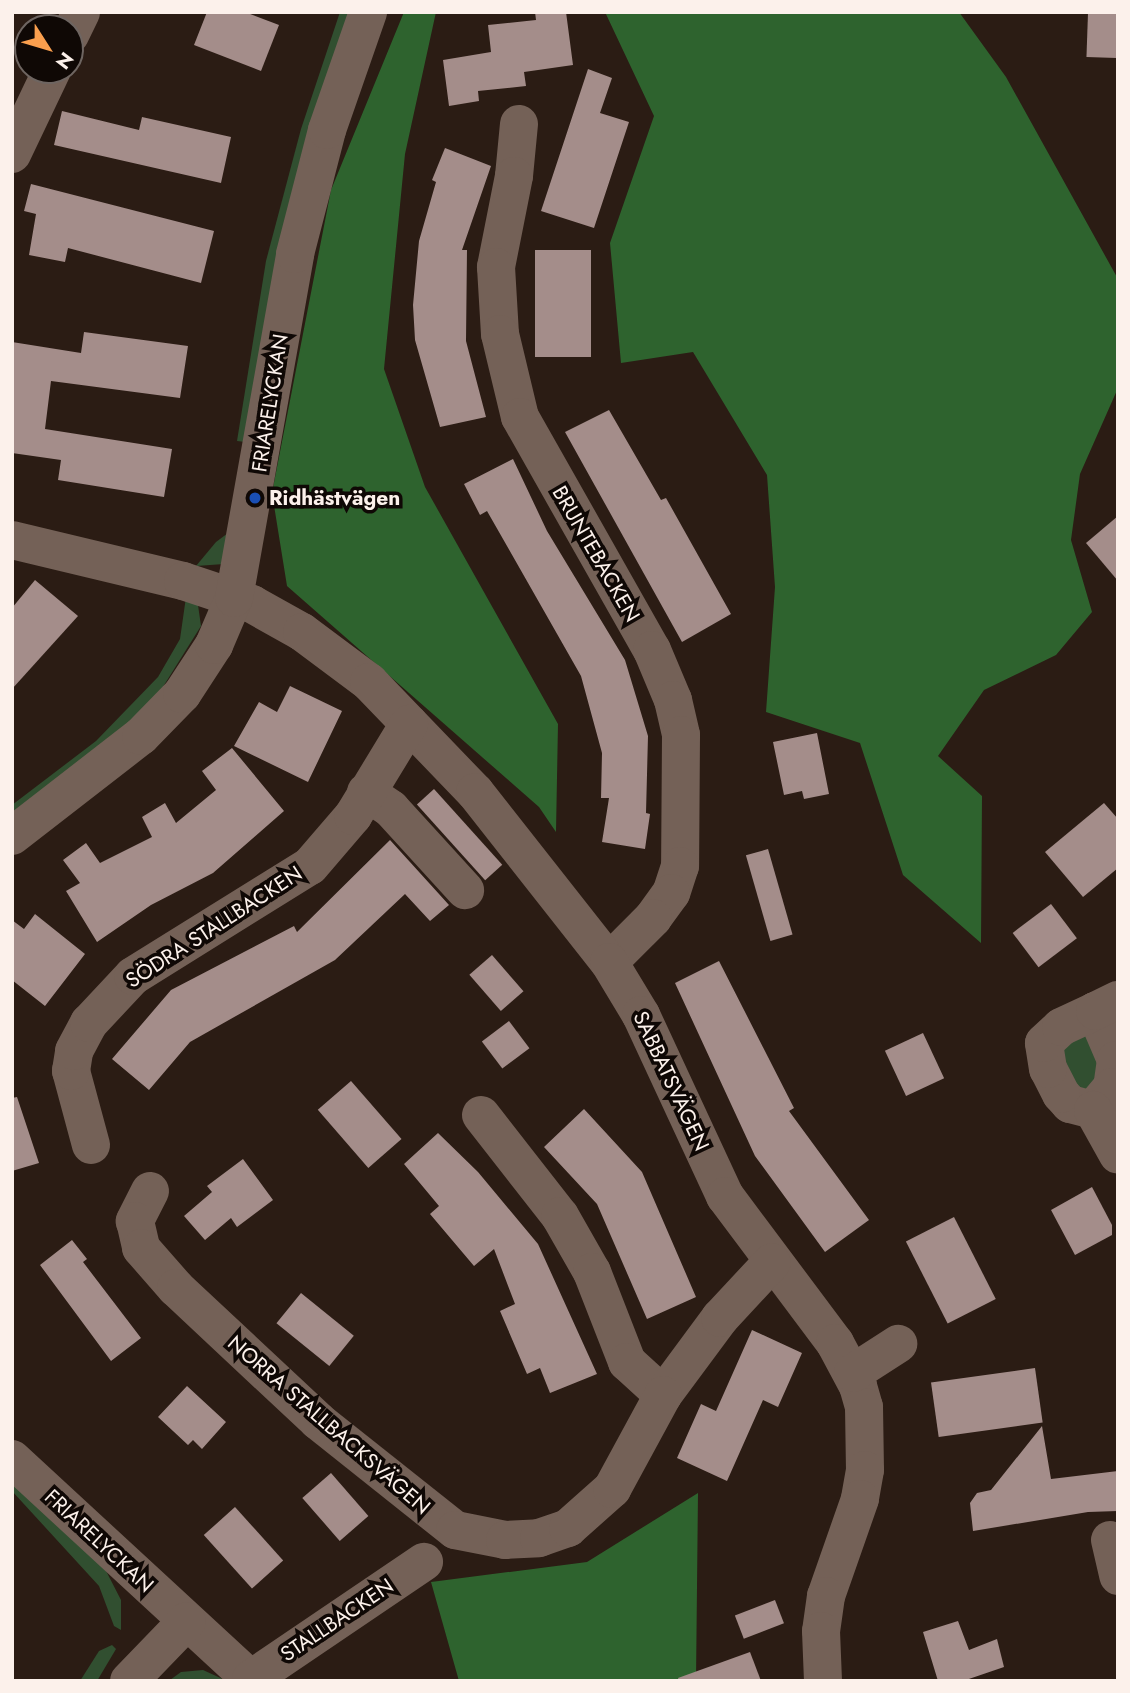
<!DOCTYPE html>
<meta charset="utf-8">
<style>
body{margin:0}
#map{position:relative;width:1130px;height:1693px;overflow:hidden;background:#2b1c14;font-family:Jost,sans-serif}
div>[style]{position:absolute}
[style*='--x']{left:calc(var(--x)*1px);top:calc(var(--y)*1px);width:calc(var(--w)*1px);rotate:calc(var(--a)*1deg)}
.green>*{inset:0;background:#314f30}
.forest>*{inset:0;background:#2e632e}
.building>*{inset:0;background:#a48d8a;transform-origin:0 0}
.minor>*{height:38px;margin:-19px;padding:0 19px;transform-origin:19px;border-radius:19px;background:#746157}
.dots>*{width:19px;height:19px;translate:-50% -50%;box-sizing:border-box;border:4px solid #0f0805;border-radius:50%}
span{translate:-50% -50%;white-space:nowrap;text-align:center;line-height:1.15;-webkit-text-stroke:7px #0f0805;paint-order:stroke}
.street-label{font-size:21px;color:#fcf1eb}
.poi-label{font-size:21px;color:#fcf1eb;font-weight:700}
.left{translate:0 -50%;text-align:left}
.frame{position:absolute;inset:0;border:14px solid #fcf1eb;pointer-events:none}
.north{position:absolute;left:14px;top:14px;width:70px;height:70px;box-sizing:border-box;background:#0f0805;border:2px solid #6e6561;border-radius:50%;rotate:127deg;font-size:19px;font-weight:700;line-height:28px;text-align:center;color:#fcf1eb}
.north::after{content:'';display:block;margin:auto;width:24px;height:32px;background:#fa9f4e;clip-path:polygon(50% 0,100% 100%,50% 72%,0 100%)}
</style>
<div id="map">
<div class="green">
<i style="clip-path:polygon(340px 12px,352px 12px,254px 443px,237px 441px,266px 261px,301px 129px)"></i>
<i style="clip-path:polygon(228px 533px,224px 564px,196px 566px,216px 542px)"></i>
<i style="clip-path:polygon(186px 597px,198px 605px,201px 626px,156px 698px,137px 719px,12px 816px,12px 805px,96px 741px,158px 677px,180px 639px)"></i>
<i style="clip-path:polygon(1083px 1032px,1103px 1059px,1091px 1097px,1070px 1088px,1059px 1045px)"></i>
<i style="clip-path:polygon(12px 1480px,103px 1565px,121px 1600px,121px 1630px,114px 1626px,99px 1586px,12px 1491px)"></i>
<i style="clip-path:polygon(112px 1645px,116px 1649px,97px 1681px,80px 1681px,99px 1651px)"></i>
<i style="clip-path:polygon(203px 1670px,227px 1681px,170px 1680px,181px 1672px)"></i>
</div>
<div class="forest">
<i style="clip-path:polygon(404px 12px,436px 12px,405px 154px,384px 369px,425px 487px,558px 724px,556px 832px,539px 807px,287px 586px,272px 493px,331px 190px)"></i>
<i style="clip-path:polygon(605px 12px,959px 12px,1006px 77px,1118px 279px,1118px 388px,1080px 474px,1071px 540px,1092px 612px,1056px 655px,984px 690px,938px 756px,982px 796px,981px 943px,903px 875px,860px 743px,766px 712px,775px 587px,767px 475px,693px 352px,621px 363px,610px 243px,654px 116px)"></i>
<i style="clip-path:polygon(698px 1493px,696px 1681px,459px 1681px,431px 1582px,587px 1562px)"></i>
</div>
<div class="building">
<i style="clip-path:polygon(207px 12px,245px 12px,279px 25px,261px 71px,194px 45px)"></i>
<i style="clip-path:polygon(535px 12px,566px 12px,573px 65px,524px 72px,526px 86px,478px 91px,479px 101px,449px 106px,443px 60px,491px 52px,488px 25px,536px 20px)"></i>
<i style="left:1088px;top:13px;width:30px;height:44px;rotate:2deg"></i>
<i style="clip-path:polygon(588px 69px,612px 78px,600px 113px,629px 122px,594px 228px,541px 211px)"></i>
<i style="clip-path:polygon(62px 111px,139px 130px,142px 117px,231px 137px,221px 183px,54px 145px)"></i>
<i style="clip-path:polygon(445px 148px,491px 166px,462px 250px,467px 250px,466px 341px,486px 417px,440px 427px,415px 340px,413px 305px,419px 241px,436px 182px,432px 180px)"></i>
<i style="clip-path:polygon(31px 184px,214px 231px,201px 283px,68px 248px,65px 262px,29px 255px,36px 214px,24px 211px)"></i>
<i style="left:591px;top:250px;width:107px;height:56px;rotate:90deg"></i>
<i style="clip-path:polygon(84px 332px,188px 346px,180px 398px,51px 381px,45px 429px,172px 449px,164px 497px,58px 480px,61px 460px,12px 453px,12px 342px,81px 353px)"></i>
<i style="clip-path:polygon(609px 410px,661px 500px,666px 498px,731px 614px,682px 642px,565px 432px)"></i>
<i style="clip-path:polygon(513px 459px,547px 531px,625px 660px,648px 736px,646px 813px,650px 814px,645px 849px,602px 842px,609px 798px,601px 798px,602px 753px,581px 676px,487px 511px,480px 515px,464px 484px)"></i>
<i style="clip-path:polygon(1118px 516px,1118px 581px,1086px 543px)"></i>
<i style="clip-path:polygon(35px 580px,78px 616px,12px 689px,12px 608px)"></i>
<i style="clip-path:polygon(290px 686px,342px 711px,308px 782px,234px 746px,259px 702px,277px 712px)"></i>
<i style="clip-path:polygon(817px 733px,829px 794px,804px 799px,802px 791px,784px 795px,773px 742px)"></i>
<i style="clip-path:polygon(232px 748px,284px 811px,213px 873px,151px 905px,97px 942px,66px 891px,80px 883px,63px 860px,86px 843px,100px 863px,152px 837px,142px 817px,165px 803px,176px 823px,216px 790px,202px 771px)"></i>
<i style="left:434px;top:789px;width:102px;height:23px;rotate:48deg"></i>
<i style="clip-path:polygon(1104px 803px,1118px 819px,1118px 868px,1083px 897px,1045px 852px)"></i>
<i style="clip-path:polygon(390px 840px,449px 905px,430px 921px,405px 894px,335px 960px,190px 1042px,149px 1090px,112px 1059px,171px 990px,294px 926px,297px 932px)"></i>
<i style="left:768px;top:849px;width:89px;height:23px;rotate:74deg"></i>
<i style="left:1051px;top:904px;width:43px;height:48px;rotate:53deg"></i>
<i style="clip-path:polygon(35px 914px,85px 954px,45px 1006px,12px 980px,12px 920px,24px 929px)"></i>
<i style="left:492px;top:955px;width:48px;height:30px;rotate:49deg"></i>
<i style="clip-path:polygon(719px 961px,794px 1108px,789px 1111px,869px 1220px,825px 1252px,755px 1156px,675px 983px)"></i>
<i style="left:509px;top:1021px;width:34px;height:34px;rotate:53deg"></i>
<i style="left:923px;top:1033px;width:50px;height:42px;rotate:65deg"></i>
<i style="left:351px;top:1081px;width:77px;height:44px;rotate:49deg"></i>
<i style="clip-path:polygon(17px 1097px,39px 1163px,12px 1171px,12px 1098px)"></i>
<i style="clip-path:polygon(584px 1109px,642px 1172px,696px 1297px,647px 1319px,597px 1204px,544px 1147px)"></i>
<i style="clip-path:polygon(438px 1133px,478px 1172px,538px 1244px,597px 1374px,550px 1393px,540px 1368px,527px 1374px,500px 1311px,515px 1304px,494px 1249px,474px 1266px,430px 1214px,439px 1206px,404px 1164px)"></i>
<i style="clip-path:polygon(243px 1159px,273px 1200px,237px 1227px,231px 1218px,205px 1240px,184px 1216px,212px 1192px,207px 1186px)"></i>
<i style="clip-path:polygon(1092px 1187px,1112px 1225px,1112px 1235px,1075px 1255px,1051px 1210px)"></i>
<i style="left:954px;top:1217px;width:92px;height:54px;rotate:63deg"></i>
<i style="clip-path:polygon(72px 1240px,87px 1259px,83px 1262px,141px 1338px,111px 1361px,40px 1265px)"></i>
<i style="left:301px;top:1293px;width:68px;height:39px;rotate:39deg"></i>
<i style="clip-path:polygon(752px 1330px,802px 1353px,778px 1407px,763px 1400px,727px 1481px,677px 1458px,701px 1404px,716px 1411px)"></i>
<i style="left:1035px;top:1368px;width:55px;height:105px;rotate:82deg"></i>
<i style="clip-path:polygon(187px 1386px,226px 1422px,202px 1449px,193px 1440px,188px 1445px,158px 1417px)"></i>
<i style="clip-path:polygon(1042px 1426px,1051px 1479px,1118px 1471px,1118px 1511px,1088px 1512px,973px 1531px,970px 1503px,977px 1493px,991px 1490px)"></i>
<i style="left:331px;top:1473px;width:57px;height:38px;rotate:49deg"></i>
<i style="left:235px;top:1507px;width:72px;height:42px;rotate:48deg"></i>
<i style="left:775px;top:1600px;width:25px;height:43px;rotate:69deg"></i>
<i style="clip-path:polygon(958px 1621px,969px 1650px,997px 1639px,1004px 1667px,963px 1681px,938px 1681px,923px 1632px)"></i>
<i style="clip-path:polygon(750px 1652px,761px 1681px,679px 1681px,678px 1678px)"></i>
</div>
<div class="minor">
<i style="--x:70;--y:35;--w:25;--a:-64"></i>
<i style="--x:519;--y:124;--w:52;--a:95.5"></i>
<i style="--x:514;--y:176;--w:93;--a:101.2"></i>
<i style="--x:496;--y:267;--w:67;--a:86.6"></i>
<i style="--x:500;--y:334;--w:85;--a:76.5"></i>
<i style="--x:520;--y:417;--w:268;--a:60.5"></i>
<i style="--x:652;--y:650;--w:54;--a:67.2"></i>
<i style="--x:673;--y:700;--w:36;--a:77"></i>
<i style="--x:681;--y:735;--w:131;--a:90.4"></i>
<i style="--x:680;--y:866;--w:28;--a:108"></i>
<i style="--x:671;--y:893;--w:31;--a:126"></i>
<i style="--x:653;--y:918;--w:62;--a:135"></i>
<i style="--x:12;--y:154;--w:93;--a:-64.5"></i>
<i style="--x:12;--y:540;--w:176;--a:13.5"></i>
<i style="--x:183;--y:581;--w:73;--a:18.4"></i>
<i style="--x:252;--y:604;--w:57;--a:29.2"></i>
<i style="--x:302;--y:632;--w:84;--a:36.7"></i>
<i style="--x:369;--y:682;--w:153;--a:46.1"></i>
<i style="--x:475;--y:792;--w:216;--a:51.8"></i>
<i style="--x:609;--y:962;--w:62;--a:58.9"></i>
<i style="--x:641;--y:1015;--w:200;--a:65.1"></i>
<i style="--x:725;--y:1196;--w:184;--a:53.2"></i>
<i style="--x:835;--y:1343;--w:49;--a:61.9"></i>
<i style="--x:858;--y:1386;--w:22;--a:74"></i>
<i style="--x:864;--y:1407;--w:63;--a:89.1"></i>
<i style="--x:865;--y:1470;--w:29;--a:100"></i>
<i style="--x:860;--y:1499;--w:103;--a:109.3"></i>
<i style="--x:826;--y:1596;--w:35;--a:98"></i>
<i style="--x:821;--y:1631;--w:50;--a:87.7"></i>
<i style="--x:366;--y:792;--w:30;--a:34"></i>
<i style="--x:391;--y:809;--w:110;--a:47.6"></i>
<i style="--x:12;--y:836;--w:163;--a:-37.8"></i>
<i style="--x:141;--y:736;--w:59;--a:-45.7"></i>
<i style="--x:182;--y:694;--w:59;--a:-56.9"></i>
<i style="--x:214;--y:645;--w:51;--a:-66.9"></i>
<i style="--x:234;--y:598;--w:349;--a:-79.9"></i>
<i style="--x:295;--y:254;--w:128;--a:-75.5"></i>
<i style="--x:327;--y:130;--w:125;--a:-70.8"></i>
<i style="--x:1095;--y:1011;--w:53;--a:66.8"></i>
<i style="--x:1116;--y:1060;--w:27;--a:98"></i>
<i style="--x:1112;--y:1087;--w:30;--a:130"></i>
<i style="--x:1093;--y:1110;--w:24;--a:-165"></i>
<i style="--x:1070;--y:1104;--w:13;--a:-132"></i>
<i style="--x:1061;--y:1094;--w:28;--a:-117"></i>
<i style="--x:1048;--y:1069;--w:26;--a:-99"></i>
<i style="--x:1044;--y:1043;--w:23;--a:-43"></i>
<i style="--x:1061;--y:1027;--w:38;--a:-25"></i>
<i style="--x:1095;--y:1011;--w:25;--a:-26"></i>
<i style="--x:1093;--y:1110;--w:51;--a:60.9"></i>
<i style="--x:481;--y:1115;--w:128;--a:52"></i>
<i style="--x:560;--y:1216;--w:64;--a:60.3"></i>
<i style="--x:592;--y:1272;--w:97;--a:68.7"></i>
<i style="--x:627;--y:1362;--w:49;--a:42.5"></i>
<i style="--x:663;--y:1395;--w:96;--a:-53.5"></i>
<i style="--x:720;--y:1318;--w:76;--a:-47.1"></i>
<i style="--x:91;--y:1145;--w:77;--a:-105.1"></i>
<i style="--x:71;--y:1071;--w:20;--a:-81"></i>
<i style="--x:74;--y:1051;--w:32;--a:-62"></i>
<i style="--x:89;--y:1023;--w:64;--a:-46.9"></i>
<i style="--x:133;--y:976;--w:208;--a:-31.9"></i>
<i style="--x:310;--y:866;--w:66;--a:-49.3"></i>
<i style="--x:353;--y:816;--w:108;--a:-58.7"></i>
<i style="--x:150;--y:1191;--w:34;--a:117"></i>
<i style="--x:135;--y:1221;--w:28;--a:77"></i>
<i style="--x:141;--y:1248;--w:53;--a:48.8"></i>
<i style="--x:176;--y:1288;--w:195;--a:43.1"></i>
<i style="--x:318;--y:1421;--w:175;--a:38.5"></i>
<i style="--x:455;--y:1530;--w:51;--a:11.3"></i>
<i style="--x:505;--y:1540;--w:34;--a:-3"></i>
<i style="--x:539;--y:1538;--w:31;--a:-19"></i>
<i style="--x:568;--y:1528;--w:59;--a:-41.6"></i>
<i style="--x:612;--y:1489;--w:107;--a:-61.5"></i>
<i style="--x:853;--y:1373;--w:54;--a:-32.8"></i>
<i style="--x:12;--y:1459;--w:328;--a:42.7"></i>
<i style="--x:1110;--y:1540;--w:37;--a:77"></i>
<i style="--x:251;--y:1679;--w:209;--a:-34.1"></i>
<i style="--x:129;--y:1681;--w:83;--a:-46"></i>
</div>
<div class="dots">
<i style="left:255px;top:498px;background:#1a4fb4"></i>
</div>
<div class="street-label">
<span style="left:270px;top:403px;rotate:-81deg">FRIARELYCKAN</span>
<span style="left:596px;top:554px;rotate:60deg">BRUNTEBACKEN</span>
<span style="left:214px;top:927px;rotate:-33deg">SÖDRA STALLBACKEN</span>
<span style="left:671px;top:1081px;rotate:65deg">SABBATSVÄGEN</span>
<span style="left:329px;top:1425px;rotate:41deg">NORRA STALLBACKSVÄGEN</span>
<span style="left:99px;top:1541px;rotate:43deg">FRIARELYCKAN</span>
<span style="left:337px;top:1620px;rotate:-34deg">STALLBACKEN</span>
</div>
<div class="poi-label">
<span class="left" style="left:269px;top:498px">Ridhästvägen</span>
</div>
<div class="frame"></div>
<div class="north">N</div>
</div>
